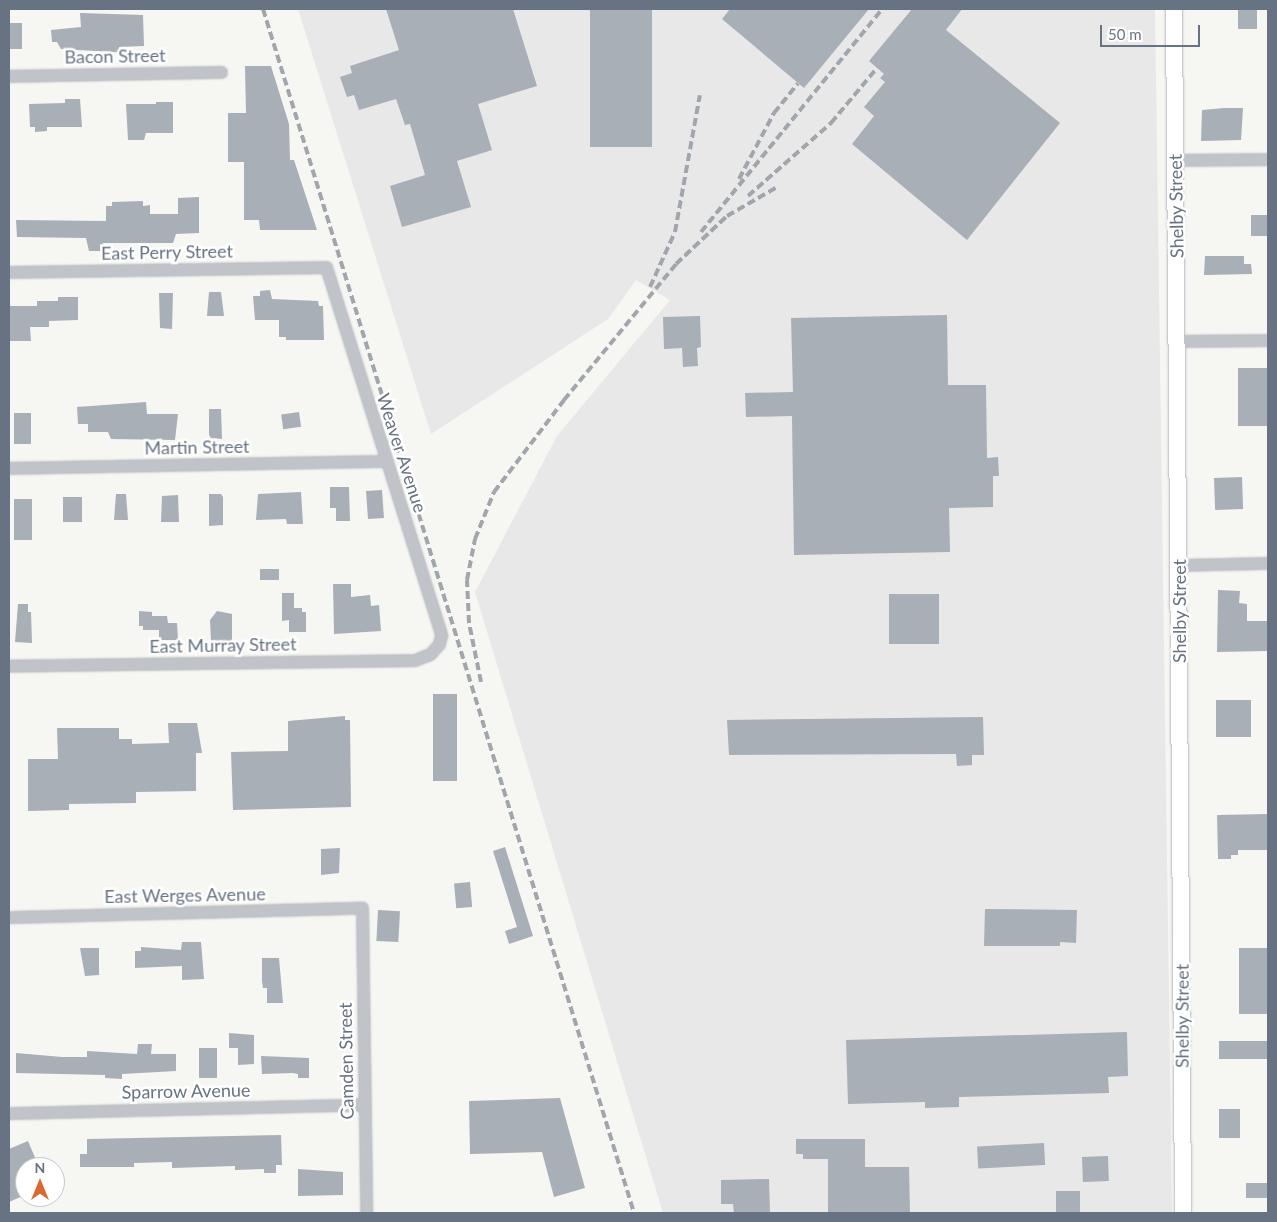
<!DOCTYPE html>
<style>
body{margin:0}
#map{position:relative;width:1277px;height:1222px;overflow:hidden;background:#f6f6f3;font-family:Lato,sans-serif}
div>[style]{position:absolute}
[style*='--x']{left:calc(var(--x)*1px);top:calc(var(--y)*1px);width:calc(var(--w)*1px);rotate:calc(var(--a)*1deg)}
.built>*{inset:0;background:#e7e8e7}
.building>*{inset:0;background:#a9afb6;transform-origin:0 0}
.roads{filter:drop-shadow(0 0 1px #b2b6bc) drop-shadow(0 0 1px #b2b6bc)}
.street>*{height:11px;margin:-5.5px;padding:0 5.5px;transform-origin:5.5px;border-radius:5.5px;background:#c0c3c7}
.secondary>*{height:16px;margin:-8px;padding:0 8px;transform-origin:8px;border-radius:8px;background:#fff}
.rail>*{height:4px;margin-top:-2px;transform-origin:0;background:repeating-linear-gradient(90deg,#a1a6ac 0 8px,transparent 0 12px)}
span{translate:-50% -50%;white-space:nowrap;text-align:center;line-height:1.15;-webkit-text-stroke:5px #fff;paint-order:stroke}
.street-label{font-size:18px;color:#677383}
.frame{position:absolute;inset:0;border:10px solid #677383;pointer-events:none}
.north{position:absolute;left:15px;top:1157px;width:50px;height:50px;box-sizing:border-box;background:#fff;border:1px solid #c2c7cd;border-radius:50%;rotate:0deg;font-size:14px;font-weight:700;line-height:20px;text-align:center;color:#677383}
.north::after{content:'';display:block;margin:auto;width:18px;height:22px;background:#db692f;clip-path:polygon(50% 0,100% 100%,50% 72%,0 100%)}
.scale{position:absolute;left:1100px;top:25px;width:100px;height:22px;box-sizing:border-box;border:2px solid #677383;border-top:0;padding-left:6px;font-size:15px;line-height:18px;white-space:nowrap;color:#677383;-webkit-text-stroke:4px #fff;paint-order:stroke}
</style>
<div id="map">
<div class="built">
<i style="clip-path:polygon(298px 9px,1155px 9px,1172px 1213px,663px 1213px,475px 592px,557px 436px,670px 300px,636px 280px,608px 319px,431px 434px)"></i>
</div>
<div class="building">
<i style="clip-path:polygon(386px 9px,513px 9px,537px 86px,478px 104px,492px 150px,457px 161px,471px 207px,402px 227px,390px 186px,425px 175px,410px 124px,405px 125px,396px 99px,359px 110px,354px 95px,347px 97px,340px 77px,352px 73px,350px 66px,399px 50px)"></i>
<i style="left:590px;top:9px;width:62px;height:138px"></i>
<i style="clip-path:polygon(730px 9px,869px 9px,804px 88px,722px 19px)"></i>
<i style="clip-path:polygon(912px 9px,962px 9px,946px 30px,1060px 123px,967px 240px,852px 144px,874px 116px,864px 107px,885px 82px,880px 78px,884px 74px,869px 61px)"></i>
<i style="left:1238px;top:9px;width:19px;height:20px"></i>
<i style="clip-path:polygon(80px 13px,143px 15px,144px 46px,119px 47px,119px 52px,113px 52px,61px 49px,57px 42px,52px 42px,51px 30px,81px 27px)"></i>
<i style="left:9px;top:23px;width:13px;height:26px"></i>
<i style="clip-path:polygon(245px 66px,271px 66px,289px 124px,290px 160px,294px 160px,317px 230px,260px 230px,259px 220px,244px 220px,244px 162px,228px 162px,228px 113px,246px 113px)"></i>
<i style="clip-path:polygon(65px 99px,80px 99px,82px 127px,47px 127px,47px 131px,35px 132px,35px 127px,30px 127px,29px 104px,65px 103px)"></i>
<i style="clip-path:polygon(156px 102px,173px 102px,173px 133px,146px 133px,144px 140px,128px 140px,126px 104px,156px 104px)"></i>
<i style="clip-path:polygon(1224px 108px,1243px 108px,1241px 140px,1201px 141px,1202px 110px)"></i>
<i style="clip-path:polygon(199px 197px,199px 233px,176px 234px,173px 243px,103px 243px,102px 251px,89px 251px,86px 238px,17px 237px,16px 220px,106px 221px,106px 206px,112px 206px,112px 202px,143px 201px,143px 206px,150px 205px,150px 214px,178px 214px,178px 198px)"></i>
<i style="left:1251px;top:215px;width:17px;height:21px"></i>
<i style="clip-path:polygon(1205px 256px,1244px 256px,1244px 264px,1251px 264px,1252px 274px,1204px 275px)"></i>
<i style="clip-path:polygon(270px 290px,272px 299px,318px 301px,319px 306px,323px 306px,324px 340px,286px 340px,286px 337px,279px 337px,279px 320px,255px 320px,253px 296px,260px 296px,260px 291px)"></i>
<i style="clip-path:polygon(209px 292px,221px 292px,224px 316px,207px 316px)"></i>
<i style="clip-path:polygon(159px 293px,173px 293px,172px 329px,160px 328px)"></i>
<i style="clip-path:polygon(58px 297px,78px 297px,78px 320px,49px 321px,49px 327px,30px 327px,31px 341px,10px 341px,9px 306px,37px 306px,37px 301px,58px 301px)"></i>
<i style="clip-path:polygon(947px 315px,948px 385px,986px 385px,987px 458px,998px 457px,999px 476px,993px 476px,993px 507px,949px 508px,950px 552px,794px 555px,792px 416px,746px 417px,745px 393px,793px 392px,791px 318px)"></i>
<i style="clip-path:polygon(700px 316px,701px 347px,697px 348px,698px 366px,683px 367px,682px 348px,664px 349px,663px 317px)"></i>
<i style="left:1238px;top:368px;width:30px;height:58px"></i>
<i style="clip-path:polygon(146px 402px,147px 414px,178px 414px,175px 440px,111px 439px,108px 432px,88px 432px,88px 424px,78px 424px,77px 407px)"></i>
<i style="clip-path:polygon(209px 409px,221px 409px,222px 439px,211px 438px,209px 435px)"></i>
<i style="left:299px;top:412px;width:15px;height:18px;rotate:82deg"></i>
<i style="left:14px;top:413px;width:17px;height:31px"></i>
<i style="left:1242px;top:477px;width:32px;height:28px;rotate:88deg"></i>
<i style="clip-path:polygon(330px 487px,349px 487px,350px 521px,336px 521px,336px 508px,330px 508px)"></i>
<i style="left:382px;top:490px;width:28px;height:16px;rotate:86deg"></i>
<i style="clip-path:polygon(301px 492px,303px 524px,287px 524px,286px 519px,256px 520px,258px 494px)"></i>
<i style="clip-path:polygon(116px 494px,126px 494px,128px 520px,114px 520px)"></i>
<i style="clip-path:polygon(209px 494px,221px 494px,223px 497px,223px 525px,209px 526px)"></i>
<i style="clip-path:polygon(178px 495px,179px 522px,161px 522px,162px 496px)"></i>
<i style="left:63px;top:497px;width:19px;height:25px"></i>
<i style="left:14px;top:499px;width:18px;height:41px"></i>
<i style="left:260px;top:569px;width:19px;height:11px"></i>
<i style="clip-path:polygon(333px 584px,351px 584px,351px 597px,370px 595px,371px 606px,379px 605px,381px 631px,334px 634px)"></i>
<i style="clip-path:polygon(1218px 590px,1240px 591px,1239px 603px,1247px 604px,1247px 621px,1268px 621px,1268px 651px,1217px 652px)"></i>
<i style="clip-path:polygon(282px 593px,294px 593px,294px 608px,302px 608px,302px 612px,306px 612px,306px 632px,289px 632px,289px 620px,282px 621px)"></i>
<i style="left:939px;top:594px;width:50px;height:50px;rotate:90deg"></i>
<i style="clip-path:polygon(18px 604px,28px 604px,28px 612px,31px 612px,32px 643px,15px 642px)"></i>
<i style="clip-path:polygon(139px 611px,152px 612px,152px 616px,167px 616px,168px 623px,177px 623px,178px 640px,159px 640px,159px 630px,143px 630px,143px 626px,139px 626px)"></i>
<i style="clip-path:polygon(217px 611px,232px 614px,232px 641px,227px 643px,211px 641px,210px 620px)"></i>
<i style="left:433px;top:694px;width:24px;height:87px"></i>
<i style="left:1216px;top:700px;width:35px;height:37px"></i>
<i style="clip-path:polygon(345px 716px,345px 720px,350px 720px,351px 807px,233px 810px,231px 752px,288px 751px,288px 721px)"></i>
<i style="clip-path:polygon(983px 717px,984px 755px,972px 755px,972px 765px,957px 766px,956px 754px,729px 755px,727px 720px)"></i>
<i style="clip-path:polygon(168px 723px,197px 723px,202px 753px,196px 753px,196px 791px,136px 792px,136px 803px,69px 804px,69px 810px,28px 811px,28px 759px,58px 759px,57px 728px,119px 728px,119px 739px,132px 739px,132px 744px,169px 743px)"></i>
<i style="clip-path:polygon(1268px 814px,1268px 850px,1238px 850px,1238px 855px,1231px 855px,1231px 859px,1218px 859px,1217px 815px)"></i>
<i style="clip-path:polygon(505px 847px,533px 936px,509px 944px,505px 931px,517px 927px,493px 851px)"></i>
<i style="clip-path:polygon(340px 848px,339px 873px,321px 875px,321px 849px)"></i>
<i style="left:470px;top:882px;width:25px;height:16px;rotate:85deg"></i>
<i style="clip-path:polygon(985px 909px,1077px 910px,1076px 943px,1060px 942px,1060px 946px,984px 946px)"></i>
<i style="left:378px;top:910px;width:22px;height:31px;rotate:3deg"></i>
<i style="clip-path:polygon(182px 942px,201px 942px,204px 979px,182px 980px,182px 966px,135px 968px,135px 951px,141px 951px,141px 947px,181px 950px)"></i>
<i style="clip-path:polygon(80px 948px,99px 948px,99px 975px,85px 976px)"></i>
<i style="left:1239px;top:948px;width:29px;height:66px"></i>
<i style="clip-path:polygon(262px 958px,279px 958px,283px 1003px,267px 1003px,267px 988px,263px 988px,262px 981px)"></i>
<i style="clip-path:polygon(1127px 1032px,1128px 1076px,1108px 1077px,1109px 1093px,959px 1097px,959px 1107px,925px 1108px,925px 1102px,848px 1104px,846px 1040px)"></i>
<i style="clip-path:polygon(229px 1033px,254px 1035px,254px 1064px,238px 1065px,238px 1048px,229px 1048px)"></i>
<i style="left:1268px;top:1041px;width:18px;height:49px;rotate:90deg"></i>
<i style="clip-path:polygon(138px 1044px,152px 1044px,151px 1054px,176px 1054px,176px 1071px,122px 1074px,122px 1079px,105px 1078px,105px 1075px,16px 1073px,16px 1053px,62px 1057px,87px 1057px,87px 1051px,137px 1054px)"></i>
<i style="left:199px;top:1048px;width:18px;height:30px"></i>
<i style="clip-path:polygon(261px 1056px,309px 1058px,309px 1078px,298px 1078px,298px 1074px,293px 1073px,262px 1074px)"></i>
<i style="clip-path:polygon(560px 1098px,585px 1188px,554px 1197px,542px 1152px,470px 1154px,469px 1101px)"></i>
<i style="left:1219px;top:1109px;width:21px;height:29px"></i>
<i style="clip-path:polygon(281px 1135px,282px 1165px,276px 1165px,276px 1173px,264px 1173px,264px 1169px,235px 1170px,235px 1166px,172px 1168px,172px 1162px,134px 1163px,134px 1167px,80px 1167px,80px 1154px,87px 1154px,87px 1139px)"></i>
<i style="clip-path:polygon(796px 1139px,865px 1139px,865px 1167px,909px 1167px,910px 1213px,828px 1213px,828px 1159px,803px 1159px,803px 1154px,796px 1154px)"></i>
<i style="clip-path:polygon(28px 1141px,39px 1167px,25px 1167px,25px 1195px,9px 1202px,9px 1149px)"></i>
<i style="left:1044px;top:1143px;width:22px;height:67px;rotate:87deg"></i>
<i style="left:1108px;top:1156px;width:25px;height:26px;rotate:88deg"></i>
<i style="clip-path:polygon(298px 1169px,343px 1172px,343px 1195px,298px 1196px)"></i>
<i style="clip-path:polygon(769px 1179px,770px 1213px,734px 1213px,733px 1204px,721px 1204px,721px 1180px)"></i>
<i style="left:1268px;top:1183px;width:15px;height:22px;rotate:90deg"></i>
<i style="left:1056px;top:1191px;width:24px;height:22px"></i>
</div>
<div class="roads">
<div class="street">
<i style="--x:9;--y:76;--w:212;--a:-1.1"></i>
<i style="--x:1175;--y:160;--w:93;--a:-0.6"></i>
<i style="--x:9;--y:272;--w:317;--a:-0.9"></i>
<i style="--x:326;--y:267;--w:386;--a:72.6"></i>
<i style="--x:441;--y:635;--w:9;--a:103"></i>
<i style="--x:439;--y:644;--w:13;--a:132"></i>
<i style="--x:430;--y:654;--w:17;--a:159"></i>
<i style="--x:414;--y:660;--w:405;--a:179.2"></i>
<i style="--x:1177;--y:341;--w:91;--a:-0.6"></i>
<i style="--x:9;--y:468;--w:377;--a:-1.1"></i>
<i style="--x:1179;--y:565;--w:89;--a:-1.3"></i>
<i style="--x:9;--y:917;--w:353;--a:-1.5"></i>
<i style="--x:362;--y:908;--w:305;--a:89.2"></i>
<i style="--x:9;--y:1113;--w:356;--a:-1.4"></i>
</div>
<div class="secondary">
<i style="--x:1174;--y:9;--w:1204;--a:89.57"></i>
</div>
</div>
<div class="rail">
<i style="--x:263;--y:9;--w:1260;--a:72.87"></i>
<i style="--x:739;--y:179;--w:75;--a:-62.1"></i>
<i style="--x:774;--y:113;--w:38;--a:-51"></i>
<i style="--x:748;--y:196;--w:111;--a:-41.3"></i>
<i style="--x:831;--y:123;--w:72;--a:-50.1"></i>
<i style="--x:701;--y:232;--w:287;--a:-50.9"></i>
<i style="--x:650;--y:287;--w:60;--a:-65.6"></i>
<i style="--x:675;--y:232;--w:139;--a:-79.7"></i>
<i style="--x:481;--y:682;--w:60;--a:-101.5"></i>
<i style="--x:469;--y:623;--w:43;--a:-92.7"></i>
<i style="--x:467;--y:580;--w:42;--a:-79"></i>
<i style="--x:475;--y:539;--w:51;--a:-68"></i>
<i style="--x:494;--y:492;--w:116;--a:-52.7"></i>
<i style="--x:564;--y:400;--w:176;--a:-50.5"></i>
<i style="--x:676;--y:264;--w:70;--a:-43.3"></i>
<i style="--x:727;--y:216;--w:58;--a:-30.1"></i>
</div>
<div class="street-label">
<span style="left:115px;top:56px;rotate:-1deg">Bacon Street</span>
<span style="left:1176px;top:206px;rotate:-91deg">Shelby Street</span>
<span style="left:167px;top:252px;rotate:-1deg">East Perry Street</span>
<span style="left:197px;top:447px;rotate:-1deg">Martin Street</span>
<span style="left:402px;top:453px;rotate:72deg">Weaver Avenue</span>
<span style="left:1179px;top:611px;rotate:-90deg">Shelby Street</span>
<span style="left:223px;top:645px;rotate:-1deg">East Murray Street</span>
<span style="left:185px;top:895px;rotate:-1deg">East Werges Avenue</span>
<span style="left:1182px;top:1016px;rotate:-90deg">Shelby Street</span>
<span style="left:346px;top:1061px;rotate:-91deg">Camden Street</span>
<span style="left:186px;top:1091px;rotate:-1deg">Sparrow Avenue</span>
</div>
<div class="frame"></div>
<div class="north">N</div>
<div class="scale">50 m</div>
</div>
